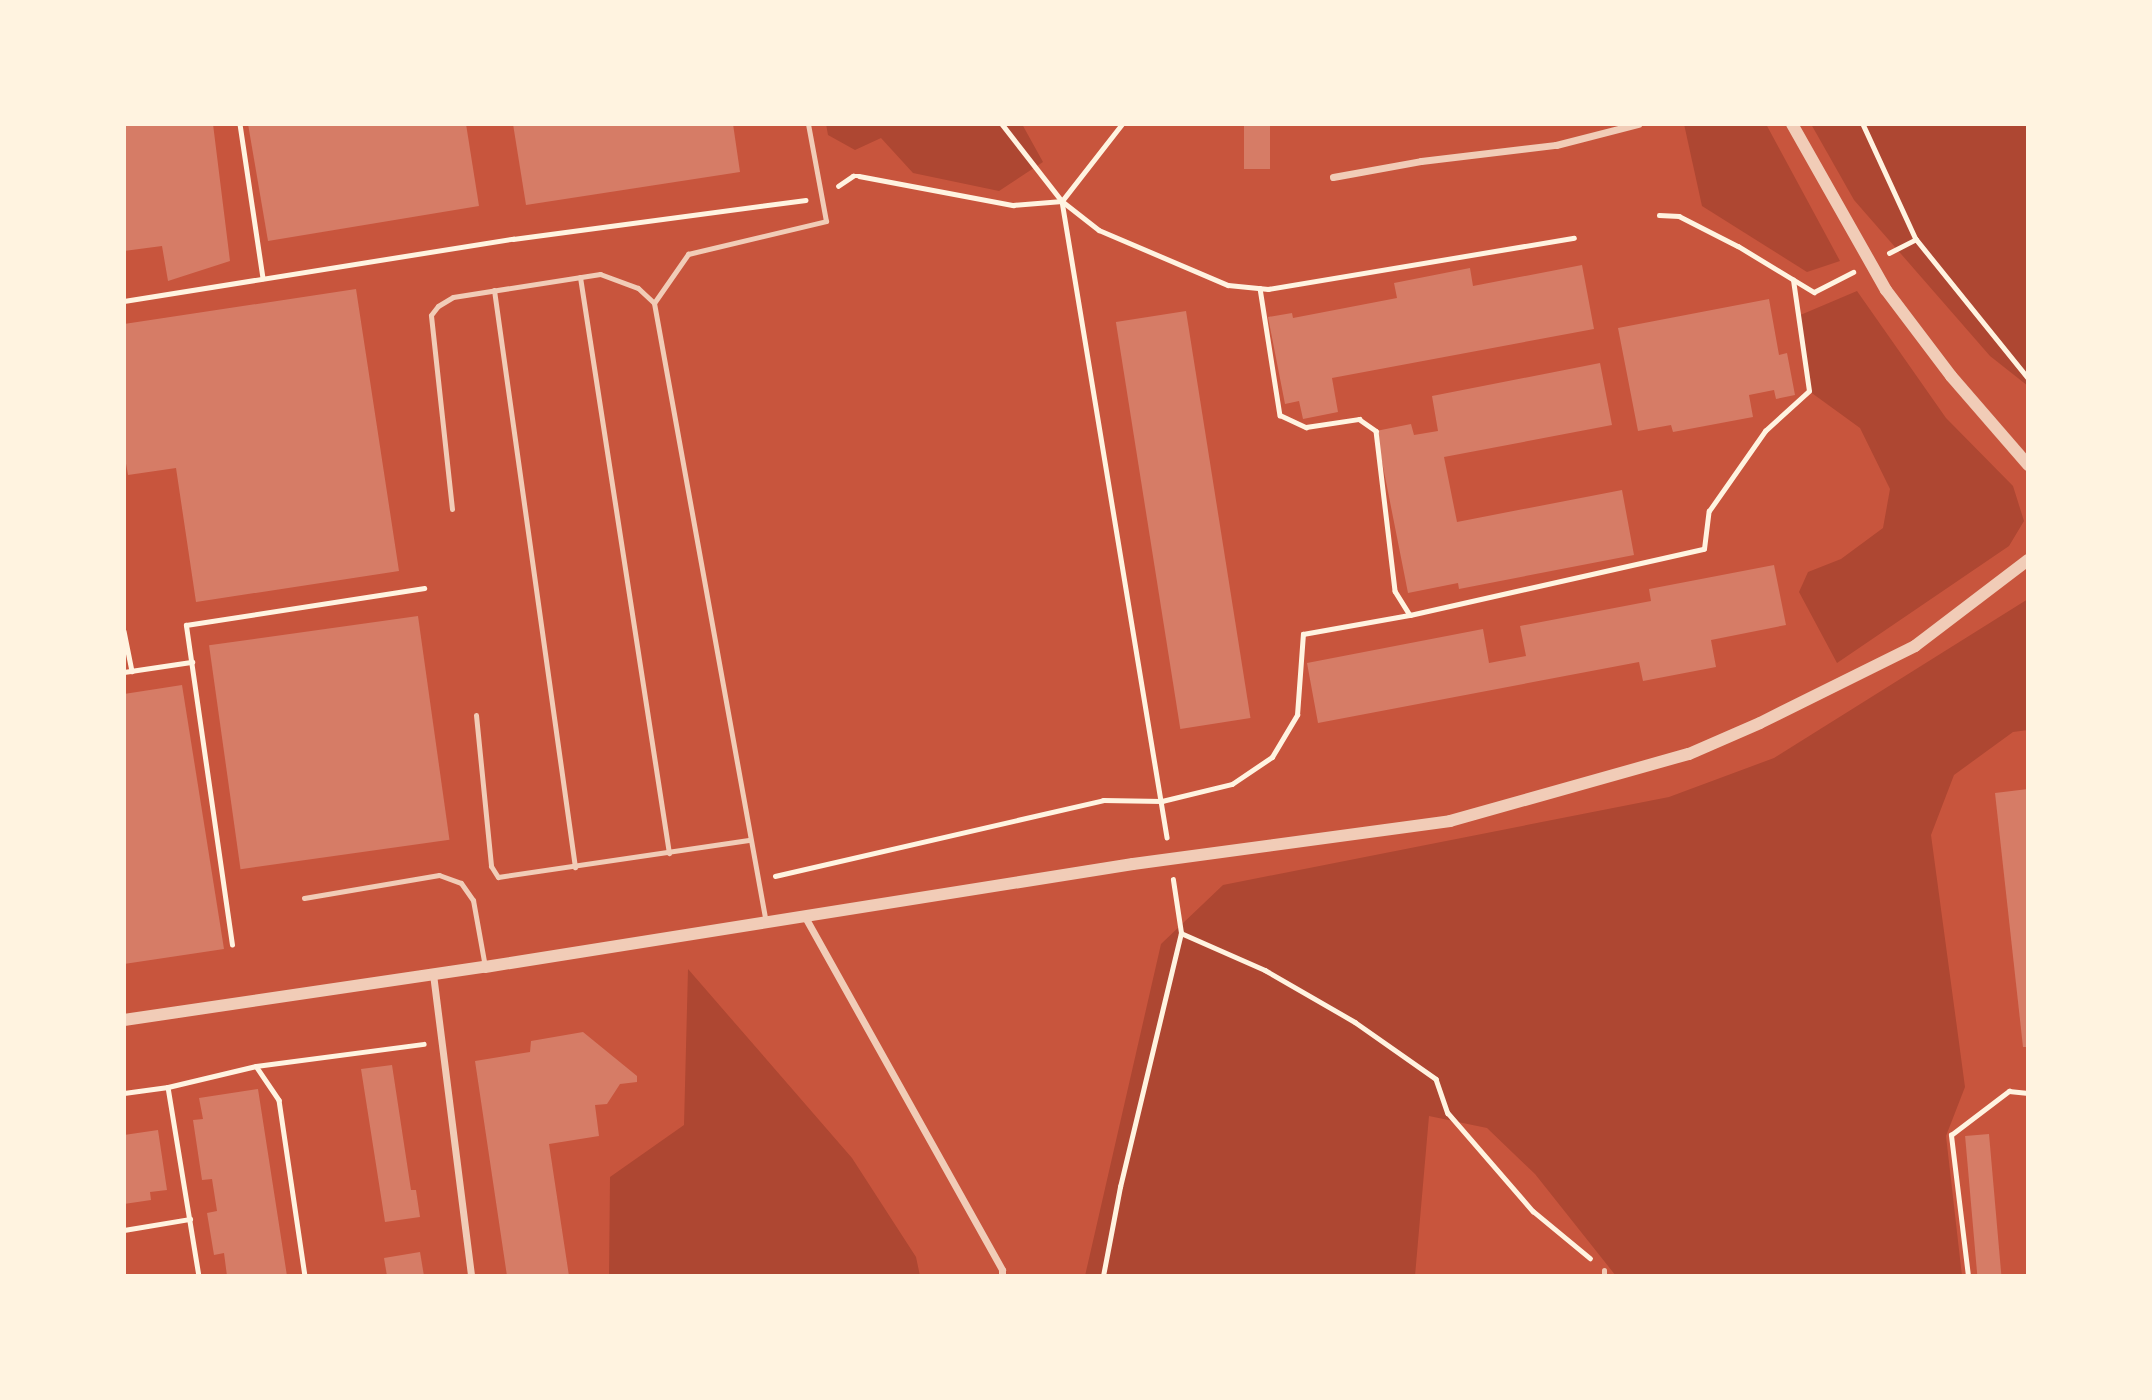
<!DOCTYPE html>
<style>
body{margin:0}
#map{position:relative;width:2152px;height:1400px;overflow:hidden;background:#c8553d;font-family:"Alegreya Sans",sans-serif}
div>[style]{position:absolute}
[style*='--x']{left:calc(var(--x)*1px);top:calc(var(--y)*1px);width:calc(var(--w)*1px);rotate:calc(var(--a)*1deg)}
.green>*{inset:0;background:#ae4732}
.building>*{inset:0;background:#d67c66;transform-origin:0 0}
.path>*{height:4.5px;margin:-2.25px;padding:0 2.25px;transform-origin:2.25px;border-radius:2.25px;background:#fff3e0}
.service>*{height:5px;margin:-2.5px;padding:0 2.5px;transform-origin:2.5px;border-radius:2.5px;background:#f1ccb7}
.minor>*{height:7px;margin:-3.5px;padding:0 3.5px;transform-origin:3.5px;border-radius:3.5px;background:#f1ccb7}
.tertiary>*{height:12px;margin:-6px;padding:0 6px;transform-origin:6px;border-radius:6px;background:#f1ccb7}
span{translate:-50% -50%;white-space:nowrap;text-align:center;line-height:1.15;-webkit-text-stroke:5px #fff3e0;paint-order:stroke}
.frame{position:absolute;inset:0;border:126px solid #fff3e0;pointer-events:none}
</style>
<div id="map">
<div class="green">
<i style="clip-path:polygon(826px 124px,1022px 124px,1043px 162px,999px 191px,913px 173px,881px 138px,855px 150px,828px 135px)"></i>
<i style="clip-path:polygon(1684px 124px,1766px 124px,1840px 261px,1807px 272px,1702px 206px)"></i>
<i style="clip-path:polygon(1811px 124px,2028px 124px,2028px 386px,1990px 356px,1854px 200px)"></i>
<i style="clip-path:polygon(1857px 291px,1946px 418px,2013px 486px,2024px 521px,2009px 546px,1837px 663px,1799px 592px,1808px 572px,1841px 559px,1883px 528px,1890px 489px,1860px 428px,1809px 391px,1798px 316px)"></i>
<i style="clip-path:polygon(2028px 599px,2028px 730px,2013px 732px,1954px 775px,1931px 835px,1965px 1087px,1946px 1136px,1962px 1276px,1616px 1276px,1535px 1174px,1487px 1128px,1429px 1116px,1415px 1276px,1085px 1276px,1161px 944px,1223px 885px,1669px 797px,1774px 758px)"></i>
<i style="clip-path:polygon(688px 969px,852px 1158px,916px 1257px,920px 1276px,609px 1276px,610px 1177px,684px 1125px)"></i>
</div>
<div class="building">
<i style="clip-path:polygon(124px 124px,213px 124px,230px 261px,168px 281px,162px 246px,124px 251px)"></i>
<i style="clip-path:polygon(248px 124px,466px 124px,479px 206px,268px 241px)"></i>
<i style="clip-path:polygon(513px 124px,733px 124px,740px 172px,526px 205px)"></i>
<i style="left:1244px;top:124px;width:26px;height:45px"></i>
<i style="clip-path:polygon(1582px 265px,1594px 329px,1332px 378px,1338px 412px,1303px 419px,1299px 401px,1285px 404px,1268px 317px,1292px 313px,1293px 318px,1397px 298px,1394px 283px,1470px 268px,1473px 286px)"></i>
<i style="clip-path:polygon(356px 289px,399px 571px,196px 602px,176px 468px,128px 475px,124px 452px,124px 324px)"></i>
<i style="clip-path:polygon(1769px 299px,1779px 355px,1787px 353px,1795px 395px,1776px 399px,1774px 390px,1749px 395px,1753px 417px,1673px 432px,1671px 425px,1638px 431px,1618px 328px)"></i>
<i style="left:1186px;top:311px;width:412px;height:71px;rotate:81deg"></i>
<i style="clip-path:polygon(1600px 363px,1612px 425px,1444px 457px,1457px 522px,1622px 490px,1634px 555px,1459px 589px,1458px 583px,1408px 593px,1376px 431px,1411px 424px,1414px 435px,1438px 431px,1432px 396px)"></i>
<i style="clip-path:polygon(1774px 565px,1786px 625px,1711px 640px,1716px 667px,1643px 681px,1639px 662px,1318px 723px,1307px 663px,1483px 629px,1489px 663px,1526px 656px,1520px 626px,1651px 601px,1649px 589px)"></i>
<i style="left:418px;top:616px;width:226px;height:211px;rotate:82deg"></i>
<i style="clip-path:polygon(182px 685px,224px 949px,124px 964px,124px 694px)"></i>
<i style="clip-path:polygon(2028px 789px,2028px 1047px,2023px 1047px,1995px 793px)"></i>
<i style="clip-path:polygon(583px 1032px,637px 1076px,637px 1082px,620px 1084px,607px 1104px,595px 1105px,599px 1136px,549px 1144px,569px 1276px,507px 1276px,475px 1061px,530px 1052px,531px 1041px)"></i>
<i style="clip-path:polygon(392px 1065px,411px 1190px,416px 1190px,420px 1217px,385px 1222px,361px 1069px)"></i>
<i style="clip-path:polygon(258px 1089px,287px 1276px,227px 1276px,224px 1253px,214px 1255px,207px 1213px,217px 1211px,212px 1179px,202px 1180px,193px 1120px,203px 1119px,199px 1098px)"></i>
<i style="clip-path:polygon(158px 1130px,167px 1190px,150px 1192px,151px 1200px,124px 1204px,124px 1135px)"></i>
<i style="left:1989px;top:1134px;width:143px;height:24px;rotate:85deg"></i>
<i style="clip-path:polygon(420px 1252px,424px 1276px,387px 1276px,384px 1258px)"></i>
</div>
<div class="path">
<i style="--x:240;--y:124;--w:156;--a:81.5"></i>
<i style="--x:1002;--y:124;--w:98;--a:52.1"></i>
<i style="--x:1062;--y:201;--w:645;--a:80.63"></i>
<i style="--x:1863;--y:124;--w:127;--a:65.3"></i>
<i style="--x:1916;--y:239;--w:179;--a:51.1"></i>
<i style="--x:838;--y:186;--w:18;--a:-34"></i>
<i style="--x:853;--y:176;--w:6;--a:0"></i>
<i style="--x:859;--y:176;--w:157;--a:10.7"></i>
<i style="--x:1013;--y:205;--w:49;--a:-4.7"></i>
<i style="--x:1062;--y:201;--w:47;--a:38.1"></i>
<i style="--x:1099;--y:230;--w:140;--a:23.1"></i>
<i style="--x:1228;--y:285;--w:40;--a:5.7"></i>
<i style="--x:1268;--y:289;--w:310;--a:-9.5"></i>
<i style="--x:1062;--y:201;--w:98;--a:-52.1"></i>
<i style="--x:1659;--y:215;--w:20;--a:3"></i>
<i style="--x:1679;--y:216;--w:66;--a:27"></i>
<i style="--x:1738;--y:246;--w:89;--a:31.2"></i>
<i style="--x:1814;--y:292;--w:44;--a:-27.1"></i>
<i style="--x:1889;--y:253;--w:30;--a:-27"></i>
<i style="--x:1260;--y:288;--w:129;--a:81.1"></i>
<i style="--x:1280;--y:415;--w:29;--a:25"></i>
<i style="--x:1306;--y:427;--w:54;--a:-8.6"></i>
<i style="--x:1359;--y:419;--w:21;--a:35"></i>
<i style="--x:1376;--y:431;--w:161;--a:83.2"></i>
<i style="--x:1395;--y:591;--w:28;--a:58"></i>
<i style="--x:124;--y:301;--w:394;--a:-9.1"></i>
<i style="--x:513;--y:239;--w:295;--a:-7.6"></i>
<i style="--x:124;--y:631;--w:41;--a:78.7"></i>
<i style="--x:124;--y:672;--w:69;--a:-8.4"></i>
<i style="--x:775;--y:876;--w:337;--a:-13"></i>
<i style="--x:1103;--y:800;--w:59;--a:1"></i>
<i style="--x:1162;--y:801;--w:72;--a:-13.7"></i>
<i style="--x:1232;--y:784;--w:48;--a:-34"></i>
<i style="--x:1272;--y:757;--w:49;--a:-59.2"></i>
<i style="--x:1297;--y:715;--w:81;--a:-85.8"></i>
<i style="--x:1303;--y:634;--w:109;--a:-10.1"></i>
<i style="--x:1410;--y:615;--w:301;--a:-12.7"></i>
<i style="--x:1704;--y:549;--w:38;--a:-83"></i>
<i style="--x:1709;--y:511;--w:98;--a:-55"></i>
<i style="--x:1765;--y:431;--w:59;--a:-42.3"></i>
<i style="--x:1809;--y:391;--w:112;--a:-98.2"></i>
<i style="--x:1181;--y:933;--w:92;--a:23.8"></i>
<i style="--x:1265;--y:970;--w:104;--a:30"></i>
<i style="--x:1355;--y:1022;--w:99;--a:35.1"></i>
<i style="--x:1436;--y:1079;--w:36;--a:71"></i>
<i style="--x:1448;--y:1113;--w:130;--a:49.1"></i>
<i style="--x:1533;--y:1211;--w:74;--a:39.5"></i>
<i style="--x:232;--y:945;--w:323;--a:-98.2"></i>
<i style="--x:186;--y:625;--w:241;--a:-8.8"></i>
<i style="--x:256;--y:1066;--w:41;--a:55.9"></i>
<i style="--x:279;--y:1100;--w:178;--a:81.6"></i>
<i style="--x:168;--y:1087;--w:192;--a:80.7"></i>
<i style="--x:124;--y:1093;--w:44;--a:-7.8"></i>
<i style="--x:168;--y:1087;--w:90;--a:-13.4"></i>
<i style="--x:256;--y:1066;--w:169;--a:-7.5"></i>
<i style="--x:124;--y:1230;--w:67;--a:-9.5"></i>
<i style="--x:1103;--y:1276;--w:91;--a:-79.2"></i>
<i style="--x:1120;--y:1187;--w:261;--a:-76.5"></i>
<i style="--x:1181;--y:933;--w:54;--a:-98.6"></i>
<i style="--x:1968;--y:1276;--w:142;--a:-96.9"></i>
<i style="--x:1951;--y:1135;--w:73;--a:-37.2"></i>
<i style="--x:2009;--y:1091;--w:19;--a:6"></i>
</div>
<div class="service">
<i style="--x:580;--y:277;--w:583;--a:81.22"></i>
<i style="--x:494;--y:290;--w:583;--a:82.01"></i>
<i style="--x:452;--y:509;--w:195;--a:-96.2"></i>
<i style="--x:431;--y:315;--w:11;--a:-52"></i>
<i style="--x:438;--y:306;--w:17;--a:-31"></i>
<i style="--x:453;--y:297;--w:149;--a:-8.9"></i>
<i style="--x:600;--y:274;--w:40;--a:20.2"></i>
<i style="--x:638;--y:288;--w:22;--a:43"></i>
<i style="--x:476;--y:715;--w:152;--a:84.3"></i>
<i style="--x:491;--y:866;--w:13;--a:58"></i>
<i style="--x:498;--y:877;--w:255;--a:-8.4"></i>
<i style="--x:304;--y:898;--w:137;--a:-9.7"></i>
<i style="--x:439;--y:875;--w:23;--a:20"></i>
<i style="--x:461;--y:883;--w:21;--a:55"></i>
<i style="--x:473;--y:900;--w:68;--a:79.8"></i>
<i style="--x:766;--y:923;--w:630;--a:-100.24"></i>
<i style="--x:654;--y:303;--w:60;--a:-55.2"></i>
<i style="--x:688;--y:254;--w:142;--a:-13.4"></i>
<i style="--x:826;--y:221;--w:99;--a:-100.5"></i>
<i style="--x:1604;--y:1276;--w:6;--a:-90"></i>
</div>
<div class="minor">
<i style="--x:1333;--y:177;--w:89;--a:-10.3"></i>
<i style="--x:1421;--y:161;--w:136;--a:-6.8"></i>
<i style="--x:1556;--y:145;--w:85;--a:-14.4"></i>
<i style="--x:805;--y:917;--w:404;--a:60.8"></i>
<i style="--x:1002;--y:1270;--w:6;--a:90"></i>
<i style="--x:433;--y:974;--w:304;--a:82.8"></i>
</div>
<div class="tertiary">
<i style="--x:1792;--y:124;--w:191;--a:60.5"></i>
<i style="--x:1886;--y:290;--w:108;--a:52.9"></i>
<i style="--x:1951;--y:376;--w:118;--a:49.1"></i>
<i style="--x:124;--y:1020;--w:365;--a:-8.4"></i>
<i style="--x:485;--y:967;--w:656;--a:-9.03"></i>
<i style="--x:1133;--y:864;--w:320;--a:-7.7"></i>
<i style="--x:1450;--y:821;--w:248;--a:-15.7"></i>
<i style="--x:1689;--y:754;--w:77;--a:-23.6"></i>
<i style="--x:1760;--y:723;--w:173;--a:-26.4"></i>
<i style="--x:1915;--y:646;--w:142;--a:-37.3"></i>
</div>
<div class="frame"></div>
</div>
